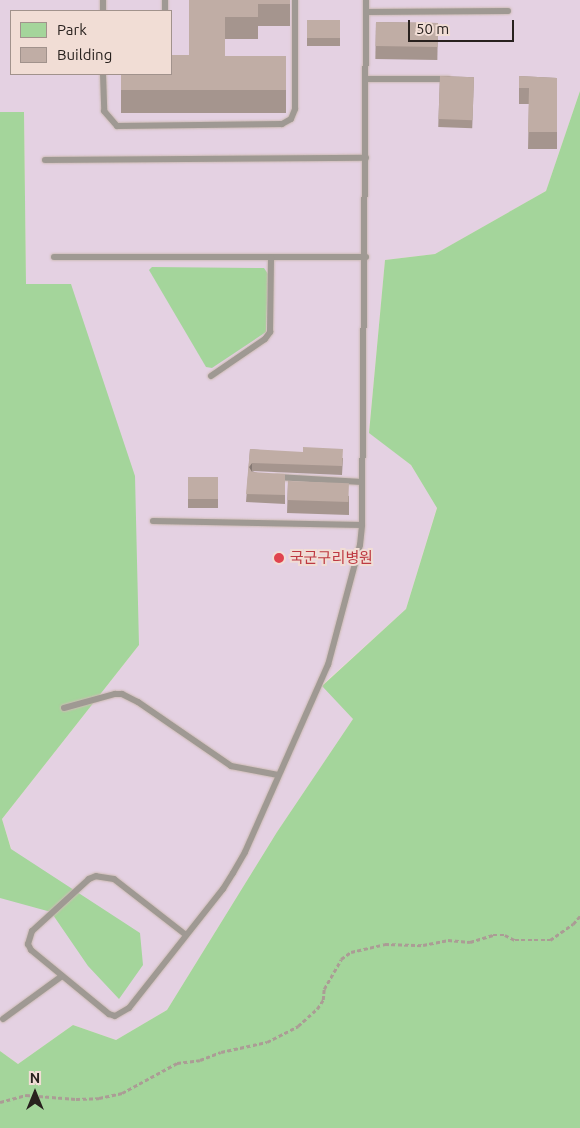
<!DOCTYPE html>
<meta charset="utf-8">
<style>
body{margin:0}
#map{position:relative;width:580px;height:1128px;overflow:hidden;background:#f1ddd5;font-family:Ubuntu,"Noto Sans KR",sans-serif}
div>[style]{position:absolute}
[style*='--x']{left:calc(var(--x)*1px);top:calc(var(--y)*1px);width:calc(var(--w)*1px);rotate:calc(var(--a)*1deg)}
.medical>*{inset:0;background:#e4d1e2}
.green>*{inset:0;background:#a4d59b}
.path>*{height:2.5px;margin-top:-1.25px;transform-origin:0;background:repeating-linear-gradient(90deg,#ab9c95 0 4px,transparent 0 6.5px)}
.roads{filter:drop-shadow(0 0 1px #cdbbb4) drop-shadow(0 0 1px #cdbbb4)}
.service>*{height:6px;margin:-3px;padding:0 3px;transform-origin:3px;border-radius:3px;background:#9f9993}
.wall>*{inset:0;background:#a5958e;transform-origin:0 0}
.shaded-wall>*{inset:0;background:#867974}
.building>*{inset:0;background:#c0ada5;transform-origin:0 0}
.dots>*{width:14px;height:14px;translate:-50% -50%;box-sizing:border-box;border:2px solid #f1ddd5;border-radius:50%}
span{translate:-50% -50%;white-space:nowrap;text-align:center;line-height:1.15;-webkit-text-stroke:4px #f1ddd5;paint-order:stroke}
.health-label{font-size:15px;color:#be3a42}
.left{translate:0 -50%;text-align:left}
.legend{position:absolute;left:10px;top:10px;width:162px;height:65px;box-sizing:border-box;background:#f1ddd5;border:1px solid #a1928c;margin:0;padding:6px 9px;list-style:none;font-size:15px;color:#28211e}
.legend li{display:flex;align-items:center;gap:10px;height:25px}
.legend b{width:25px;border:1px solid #a1928c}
.north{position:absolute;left:10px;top:1068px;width:50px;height:50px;-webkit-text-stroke:4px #f1ddd5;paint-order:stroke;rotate:0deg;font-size:14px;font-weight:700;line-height:20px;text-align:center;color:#28211e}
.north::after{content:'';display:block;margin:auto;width:18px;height:22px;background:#28211e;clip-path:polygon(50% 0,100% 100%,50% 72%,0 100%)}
.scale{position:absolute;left:408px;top:20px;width:106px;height:22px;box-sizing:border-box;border:2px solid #28211e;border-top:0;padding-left:6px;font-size:15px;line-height:18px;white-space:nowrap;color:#28211e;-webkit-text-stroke:4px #f1ddd5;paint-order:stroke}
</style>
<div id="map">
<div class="medical">
<i style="clip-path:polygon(evenodd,0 0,580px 0,580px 91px,546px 191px,435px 254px,385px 260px,369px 432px,411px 465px,437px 507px,406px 609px,322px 685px,353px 719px,277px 832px,167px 1010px,116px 1040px,73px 1025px,18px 1064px,0 1051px,0 863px,11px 848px,2px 819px,139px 645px,26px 285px,24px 112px,0 112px,0 0,11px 11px,171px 11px,171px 74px,11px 74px,11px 11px)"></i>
</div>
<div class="green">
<i style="clip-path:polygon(580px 91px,580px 1128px,0 1128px,0 1051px,18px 1064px,73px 1025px,116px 1040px,167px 1010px,277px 832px,353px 719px,322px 686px,406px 609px,437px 508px,411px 465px,369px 433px,385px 260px,435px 254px,546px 191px)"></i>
<i style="clip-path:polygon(0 112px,24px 112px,26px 284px,71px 284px,135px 476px,139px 645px,2px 819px,11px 849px,140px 933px,143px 965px,119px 999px,88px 966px,51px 912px,0 898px)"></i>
<i style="clip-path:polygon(152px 267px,264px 268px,268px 274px,266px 332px,212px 368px,206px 367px,149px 270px)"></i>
</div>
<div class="path">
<i style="--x:0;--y:1102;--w:27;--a:-15"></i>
<i style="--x:26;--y:1095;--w:50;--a:4.6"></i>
<i style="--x:76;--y:1099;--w:23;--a:-2"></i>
<i style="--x:99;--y:1098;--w:24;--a:-12"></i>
<i style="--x:122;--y:1093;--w:63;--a:-28.6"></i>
<i style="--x:177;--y:1063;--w:23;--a:-7"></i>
<i style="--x:200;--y:1060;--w:22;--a:-21"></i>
<i style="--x:221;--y:1052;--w:47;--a:-12.3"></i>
<i style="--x:267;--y:1042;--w:35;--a:-27"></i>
<i style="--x:298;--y:1026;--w:25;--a:-42"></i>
<i style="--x:317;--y:1009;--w:11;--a:-56"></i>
<i style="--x:323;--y:1000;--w:11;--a:-85"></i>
<i style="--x:324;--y:989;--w:34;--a:-60"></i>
<i style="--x:341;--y:959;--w:12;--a:-35"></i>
<i style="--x:351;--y:952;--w:35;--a:-13"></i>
<i style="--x:385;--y:944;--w:38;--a:2"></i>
<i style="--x:423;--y:945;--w:25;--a:-11"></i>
<i style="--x:448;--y:940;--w:22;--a:5"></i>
<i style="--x:470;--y:942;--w:24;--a:-17"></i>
<i style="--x:493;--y:935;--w:12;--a:0"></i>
<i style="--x:505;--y:935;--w:11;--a:27"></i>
<i style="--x:515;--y:940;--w:35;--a:0"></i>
<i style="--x:550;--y:940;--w:28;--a:-35"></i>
<i style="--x:573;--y:924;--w:11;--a:-49"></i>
</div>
<div class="roads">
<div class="service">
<i style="--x:103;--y:0;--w:11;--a:90"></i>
<i style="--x:165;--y:0;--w:11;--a:90"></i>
<i style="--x:366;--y:12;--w:142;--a:-0.4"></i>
<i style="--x:103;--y:74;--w:37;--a:88"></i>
<i style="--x:104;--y:111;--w:20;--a:49"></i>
<i style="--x:117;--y:126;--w:165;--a:-0.7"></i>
<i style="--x:282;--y:124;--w:10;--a:-29"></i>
<i style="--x:291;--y:119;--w:11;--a:-68"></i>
<i style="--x:295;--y:109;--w:109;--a:-90"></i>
<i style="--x:366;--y:79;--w:82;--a:0"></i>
<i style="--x:45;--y:160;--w:321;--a:-0.4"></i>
<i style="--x:54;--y:257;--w:312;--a:0"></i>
<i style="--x:211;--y:376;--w:65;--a:-34.4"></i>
<i style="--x:265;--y:339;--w:9;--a:-54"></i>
<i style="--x:270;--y:332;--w:75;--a:-89.2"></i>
<i style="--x:277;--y:477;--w:85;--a:3.4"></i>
<i style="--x:153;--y:521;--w:209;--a:1.1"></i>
<i style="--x:64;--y:708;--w:53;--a:-15.4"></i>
<i style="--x:115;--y:694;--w:7;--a:0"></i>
<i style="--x:122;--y:694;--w:18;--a:27"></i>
<i style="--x:138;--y:702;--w:113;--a:34.5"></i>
<i style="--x:231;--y:766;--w:48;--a:10.8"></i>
<i style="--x:186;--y:935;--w:91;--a:-142.1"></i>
<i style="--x:114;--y:879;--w:18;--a:-171"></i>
<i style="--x:96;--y:876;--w:8;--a:157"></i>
<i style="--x:89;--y:879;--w:77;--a:137.6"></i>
<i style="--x:32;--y:931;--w:14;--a:107"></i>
<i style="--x:28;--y:944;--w:7;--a:63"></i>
<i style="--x:31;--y:950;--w:101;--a:39.4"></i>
<i style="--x:109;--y:1014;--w:6;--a:18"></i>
<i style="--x:115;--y:1016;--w:16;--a:-30"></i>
<i style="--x:129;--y:1008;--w:152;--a:-51.7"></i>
<i style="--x:223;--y:889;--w:19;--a:-58"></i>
<i style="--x:233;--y:873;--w:24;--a:-60"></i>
<i style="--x:245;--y:852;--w:205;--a:-66.1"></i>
<i style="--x:328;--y:665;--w:124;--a:-75.1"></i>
<i style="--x:360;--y:545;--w:20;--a:-84"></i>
<i style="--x:362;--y:525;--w:525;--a:-89.56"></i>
<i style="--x:3;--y:1019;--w:73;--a:-36.1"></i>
</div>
</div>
<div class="wall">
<i style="clip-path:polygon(189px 0,290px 0,290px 26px,258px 26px,258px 39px,225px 39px,225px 56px,286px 56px,286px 113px,121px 113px,121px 74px,189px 55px)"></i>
<i style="left:307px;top:20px;width:33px;height:26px"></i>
<i style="left:376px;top:22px;width:62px;height:37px;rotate:1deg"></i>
<i style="left:440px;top:76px;width:34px;height:51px;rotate:2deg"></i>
<i style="clip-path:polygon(519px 76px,557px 78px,557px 149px,528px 149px,529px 104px,519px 104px)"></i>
<i style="clip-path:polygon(250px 449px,343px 458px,342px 475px,252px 471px,285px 483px,285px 504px,246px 502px)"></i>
<i style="left:188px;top:477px;width:30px;height:31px"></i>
<i style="clip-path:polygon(288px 481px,349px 496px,349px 515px,287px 513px)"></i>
</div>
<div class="shaded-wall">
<i style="clip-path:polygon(252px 463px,252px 471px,249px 475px,249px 467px)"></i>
</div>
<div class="building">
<i style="clip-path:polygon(189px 0,290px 0,290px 4px,258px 4px,258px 17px,225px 17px,225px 56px,286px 56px,286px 90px,121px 90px,121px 74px,171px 74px,171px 55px,189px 55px)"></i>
<i style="left:307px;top:20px;width:33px;height:18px"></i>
<i style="left:376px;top:22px;width:62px;height:24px;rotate:1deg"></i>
<i style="left:440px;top:76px;width:34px;height:43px;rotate:2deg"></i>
<i style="clip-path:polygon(519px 76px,557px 78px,557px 132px,528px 132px,529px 88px,519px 88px)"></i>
<i style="clip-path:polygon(303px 447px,343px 449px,342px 466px,252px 463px,249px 467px,252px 472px,285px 474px,285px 495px,246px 494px,250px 449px,303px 452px)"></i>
<i style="left:188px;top:477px;width:30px;height:22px"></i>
<i style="left:288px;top:481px;width:61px;height:19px;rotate:2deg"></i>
</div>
<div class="dots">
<i style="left:279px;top:558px;background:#e0444e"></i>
</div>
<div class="health-label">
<span class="left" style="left:290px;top:558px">국군구리병원</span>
</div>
<ul class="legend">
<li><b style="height:14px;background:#a4d59b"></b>Park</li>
<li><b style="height:14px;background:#c0ada5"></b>Building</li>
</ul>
<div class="north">N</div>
<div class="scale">50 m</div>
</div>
